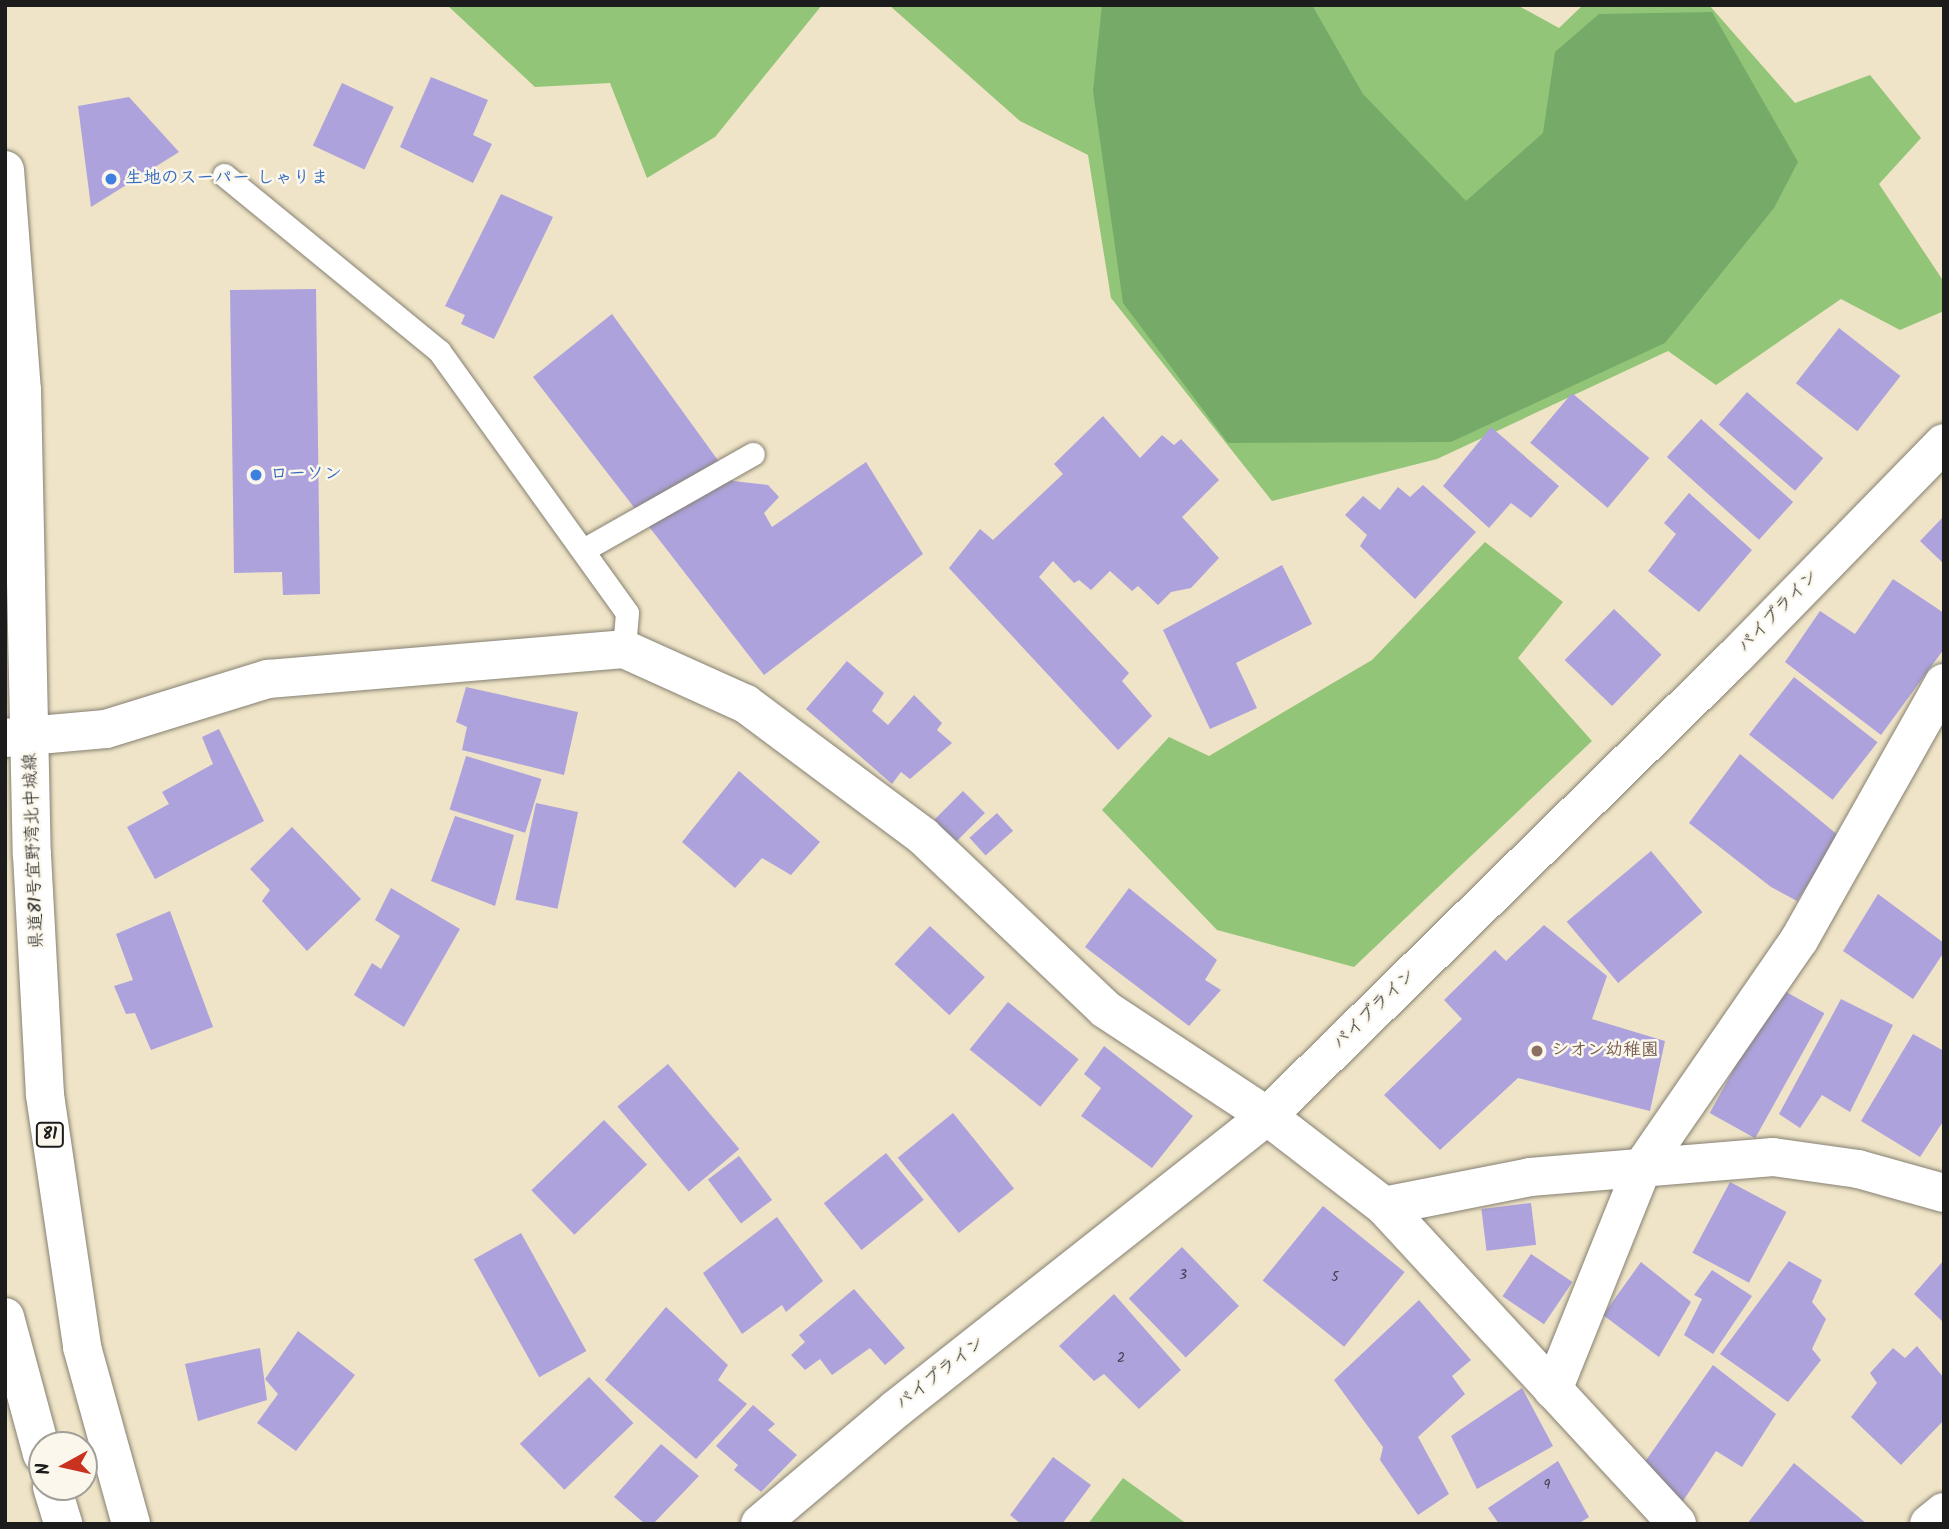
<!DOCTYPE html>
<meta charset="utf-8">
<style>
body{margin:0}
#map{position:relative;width:1949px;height:1529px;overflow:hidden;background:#efe4c7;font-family:Kalam,"Klee One",sans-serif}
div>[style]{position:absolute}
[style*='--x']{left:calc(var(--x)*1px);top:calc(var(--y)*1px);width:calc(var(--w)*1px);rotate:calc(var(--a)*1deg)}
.green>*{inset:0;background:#92c577}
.forest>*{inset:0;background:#75aa68}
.building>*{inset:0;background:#ada2dc;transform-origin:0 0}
.roads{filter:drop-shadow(0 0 2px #868072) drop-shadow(0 0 2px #868072)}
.service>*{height:23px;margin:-11.5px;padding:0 11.5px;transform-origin:11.5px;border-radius:11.5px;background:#fff}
.minor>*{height:38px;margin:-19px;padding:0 19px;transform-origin:19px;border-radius:19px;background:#fff}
.tertiary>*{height:38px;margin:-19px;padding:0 19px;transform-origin:19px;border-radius:19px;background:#fff}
.primary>*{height:38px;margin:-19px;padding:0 19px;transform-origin:19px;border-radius:19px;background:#fff}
.dots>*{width:19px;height:19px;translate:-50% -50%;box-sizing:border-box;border:4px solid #fbf7ec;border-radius:50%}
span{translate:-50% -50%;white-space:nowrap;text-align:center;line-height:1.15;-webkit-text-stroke:5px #fbf7ec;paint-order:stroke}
.number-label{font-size:14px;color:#403e4c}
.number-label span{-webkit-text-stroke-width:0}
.shield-label span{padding:2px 5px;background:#fbf7ec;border:2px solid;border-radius:5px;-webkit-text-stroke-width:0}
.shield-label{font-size:16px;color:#1c1c1c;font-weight:700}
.shop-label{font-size:18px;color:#366cbe;font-weight:700}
.left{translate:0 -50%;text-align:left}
.street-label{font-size:18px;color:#1c1c1c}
.education-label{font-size:18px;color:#785e54;font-weight:700}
.frame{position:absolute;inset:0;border:7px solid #1c1c1c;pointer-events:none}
.north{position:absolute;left:28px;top:1431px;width:70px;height:70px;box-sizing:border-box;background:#fbf7ec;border:2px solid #a29f99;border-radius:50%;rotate:262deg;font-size:19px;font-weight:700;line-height:28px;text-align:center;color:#1c1c1c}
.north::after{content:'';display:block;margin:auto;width:24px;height:32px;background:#c8321e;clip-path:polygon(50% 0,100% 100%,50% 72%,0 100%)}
</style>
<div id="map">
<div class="green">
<i style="clip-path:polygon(447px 5px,822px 5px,715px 137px,647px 178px,610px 83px,535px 87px)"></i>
<i style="clip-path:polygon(889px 5px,1517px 5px,1559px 28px,1583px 5px,1709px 5px,1795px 103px,1870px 75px,1921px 138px,1879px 184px,1944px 282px,1944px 311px,1900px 330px,1841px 299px,1716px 385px,1668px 351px,1437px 459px,1272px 501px,1111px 298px,1088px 155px,1020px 121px)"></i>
<i style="clip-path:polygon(1485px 542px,1563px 602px,1518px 658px,1592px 741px,1354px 967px,1217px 930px,1102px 810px,1169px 737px,1209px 756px,1372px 660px)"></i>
<i style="clip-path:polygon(1123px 1478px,1187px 1524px,1088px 1524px)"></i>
</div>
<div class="forest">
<i style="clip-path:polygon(1102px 5px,1312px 5px,1363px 94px,1466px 201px,1543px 133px,1555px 52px,1599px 14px,1712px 12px,1798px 162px,1774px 208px,1665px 343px,1451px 442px,1228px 443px,1123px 303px,1093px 91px)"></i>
</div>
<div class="building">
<i style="clip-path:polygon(431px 77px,488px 100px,473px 135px,492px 144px,473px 183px,400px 147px)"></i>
<i style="left:342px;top:83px;width:57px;height:69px;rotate:25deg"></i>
<i style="clip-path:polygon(129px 97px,179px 152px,91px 207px,78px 106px)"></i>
<i style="clip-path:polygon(501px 194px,553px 217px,494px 339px,461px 324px,465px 315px,445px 306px)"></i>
<i style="clip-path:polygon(316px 289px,320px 594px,283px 595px,282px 572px,234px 573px,230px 290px)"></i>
<i style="clip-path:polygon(612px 314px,733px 481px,768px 485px,779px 497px,764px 513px,772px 527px,866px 462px,923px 554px,764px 675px,533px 377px)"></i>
<i style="left:1839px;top:328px;width:78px;height:70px;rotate:38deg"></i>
<i style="left:1747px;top:392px;width:101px;height:43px;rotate:41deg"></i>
<i style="left:1572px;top:393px;width:101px;height:65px;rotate:40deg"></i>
<i style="clip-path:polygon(1103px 416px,1140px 458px,1162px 435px,1174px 445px,1181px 439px,1219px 480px,1182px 517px,1219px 558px,1191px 588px,1171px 592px,1158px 605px,1138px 586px,1132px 591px,1110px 571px,1091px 590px,1079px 580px,1074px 583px,1053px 561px,1039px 577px,1129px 673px,1122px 681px,1152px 716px,1118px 750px,949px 568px,980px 529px,993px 540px,1063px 474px,1054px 464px)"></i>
<i style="left:1701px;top:419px;width:124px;height:51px;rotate:42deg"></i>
<i style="clip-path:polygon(1491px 427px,1559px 486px,1531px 518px,1511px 503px,1489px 528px,1443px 486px)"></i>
<i style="clip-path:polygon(1423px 485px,1476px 532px,1415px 599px,1360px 546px,1367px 535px,1345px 515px,1363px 496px,1380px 510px,1398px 487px,1410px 497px)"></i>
<i style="clip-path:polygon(1689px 493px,1752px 550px,1699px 612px,1648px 571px,1676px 534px,1664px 523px)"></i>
<i style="clip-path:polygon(1944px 516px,1944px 564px,1920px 541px)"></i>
<i style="clip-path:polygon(1282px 565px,1312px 624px,1236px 663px,1257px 708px,1210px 729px,1163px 630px)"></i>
<i style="clip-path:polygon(1893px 579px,1944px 613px,1944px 649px,1881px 735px,1785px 662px,1820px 611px,1855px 634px)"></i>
<i style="left:1614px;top:609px;width:66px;height:71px;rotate:44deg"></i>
<i style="clip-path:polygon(847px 661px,884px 693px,872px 711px,888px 725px,914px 695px,942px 723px,937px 730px,952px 743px,910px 779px,901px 772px,892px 784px,806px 709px)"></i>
<i style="left:1794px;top:677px;width:106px;height:73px;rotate:38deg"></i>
<i style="clip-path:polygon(466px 687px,578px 712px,564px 775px,462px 750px,467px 727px,456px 722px)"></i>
<i style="clip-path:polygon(219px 729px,264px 821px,155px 879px,127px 827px,169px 804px,162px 792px,213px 764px,202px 737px)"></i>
<i style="clip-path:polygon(1740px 754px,1839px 836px,1797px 901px,1771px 887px,1689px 823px)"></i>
<i style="left:466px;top:756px;width:79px;height:56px;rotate:17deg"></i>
<i style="clip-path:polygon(739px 771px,820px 842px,791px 875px,762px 858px,735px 888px,682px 842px)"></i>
<i style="left:963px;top:791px;width:31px;height:43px;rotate:45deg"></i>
<i style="left:536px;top:803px;width:43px;height:99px;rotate:12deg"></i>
<i style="left:997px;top:813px;width:24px;height:37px;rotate:48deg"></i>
<i style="clip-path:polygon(455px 816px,514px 835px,495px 906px,431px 881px)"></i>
<i style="clip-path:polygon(292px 827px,361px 899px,307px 951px,262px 901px,270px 890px,250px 869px)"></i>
<i style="left:1651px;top:851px;width:80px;height:110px;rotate:50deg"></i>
<i style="clip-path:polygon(391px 888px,460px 929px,404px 1027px,354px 995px,372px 963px,381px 969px,400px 936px,375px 920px)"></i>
<i style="clip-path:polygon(1129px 888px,1217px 960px,1205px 980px,1221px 990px,1189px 1026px,1085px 947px)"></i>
<i style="clip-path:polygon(1878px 894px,1944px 943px,1944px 952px,1913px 999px,1843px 951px)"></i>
<i style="clip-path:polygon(170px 911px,213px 1027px,151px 1050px,135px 1013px,126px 1014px,114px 986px,133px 980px,116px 934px)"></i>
<i style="clip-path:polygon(1544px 925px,1607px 976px,1592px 1019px,1665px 1041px,1650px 1111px,1518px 1078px,1440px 1150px,1384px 1095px,1462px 1019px,1444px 1000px,1495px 950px,1506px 961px)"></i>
<i style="left:930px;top:926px;width:75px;height:52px;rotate:43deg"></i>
<i style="left:1779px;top:988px;width:52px;height:143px;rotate:29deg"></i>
<i style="clip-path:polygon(1841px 999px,1893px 1025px,1850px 1112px,1822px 1095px,1800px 1128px,1779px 1114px)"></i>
<i style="left:1008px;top:1002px;width:91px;height:61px;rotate:39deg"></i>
<i style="clip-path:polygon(1913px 1034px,1944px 1051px,1944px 1120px,1920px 1157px,1861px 1121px)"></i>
<i style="clip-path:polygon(1104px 1046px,1193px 1116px,1152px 1168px,1081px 1116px,1101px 1088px,1084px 1074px)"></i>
<i style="left:668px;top:1064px;width:111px;height:66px;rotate:50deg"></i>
<i style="left:953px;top:1113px;width:97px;height:71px;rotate:51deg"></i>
<i style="left:604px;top:1120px;width:62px;height:101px;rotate:46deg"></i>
<i style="left:886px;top:1153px;width:60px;height:80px;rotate:51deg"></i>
<i style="left:739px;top:1156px;width:55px;height:39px;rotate:53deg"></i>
<i style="left:1730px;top:1182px;width:64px;height:80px;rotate:28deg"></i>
<i style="left:1531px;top:1203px;width:42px;height:50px;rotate:83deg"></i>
<i style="left:1323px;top:1206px;width:105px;height:96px;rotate:39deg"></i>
<i style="clip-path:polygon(777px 1217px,823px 1281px,786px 1312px,782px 1305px,742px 1334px,703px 1273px)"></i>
<i style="left:521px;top:1233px;width:135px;height:54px;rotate:61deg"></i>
<i style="left:1182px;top:1247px;width:82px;height:74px;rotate:46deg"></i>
<i style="left:1531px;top:1254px;width:50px;height:51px;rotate:34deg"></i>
<i style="clip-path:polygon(1944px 1260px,1944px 1323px,1914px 1294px)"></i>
<i style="clip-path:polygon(1789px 1261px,1822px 1280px,1812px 1302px,1826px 1319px,1812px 1349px,1821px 1360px,1788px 1402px,1720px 1354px)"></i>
<i style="clip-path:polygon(1641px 1262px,1691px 1302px,1659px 1357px,1603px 1315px)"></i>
<i style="clip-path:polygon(1712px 1270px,1752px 1296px,1713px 1354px,1684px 1335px,1702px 1299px,1694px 1295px)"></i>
<i style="clip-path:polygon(854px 1289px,905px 1348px,885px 1365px,870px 1348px,832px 1375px,820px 1359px,805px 1370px,791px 1355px,805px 1342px,799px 1335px)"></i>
<i style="clip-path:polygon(1114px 1294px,1181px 1370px,1139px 1409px,1104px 1374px,1094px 1381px,1059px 1346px)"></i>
<i style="clip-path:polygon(1419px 1300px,1471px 1360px,1452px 1376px,1465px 1394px,1418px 1437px,1449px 1494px,1418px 1515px,1380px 1460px,1383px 1447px,1334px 1380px)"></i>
<i style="clip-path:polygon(666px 1307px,728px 1365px,718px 1380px,747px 1404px,696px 1459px,605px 1380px)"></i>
<i style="clip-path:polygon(298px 1331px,355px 1375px,296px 1451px,257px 1423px,278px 1394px,265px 1379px)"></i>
<i style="clip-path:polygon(1917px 1346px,1944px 1378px,1944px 1420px,1901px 1465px,1851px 1417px,1877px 1383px,1870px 1373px,1893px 1348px,1905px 1358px)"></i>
<i style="clip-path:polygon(260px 1348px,267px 1400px,198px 1421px,185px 1364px)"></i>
<i style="clip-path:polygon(1713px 1365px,1776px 1414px,1742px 1467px,1716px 1451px,1681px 1504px,1642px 1466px)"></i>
<i style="left:589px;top:1377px;width:64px;height:96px;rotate:46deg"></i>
<i style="clip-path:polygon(1522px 1388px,1553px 1446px,1477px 1489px,1451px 1436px)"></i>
<i style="clip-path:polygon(753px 1405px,775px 1424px,768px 1430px,797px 1455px,761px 1492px,734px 1470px,738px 1465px,716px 1446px)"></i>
<i style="clip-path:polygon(661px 1444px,699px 1476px,653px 1524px,645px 1524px,614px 1497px)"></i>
<i style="clip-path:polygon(1053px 1457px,1091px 1485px,1062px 1524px,1021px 1524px,1010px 1515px)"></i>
<i style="clip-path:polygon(1558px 1461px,1589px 1517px,1578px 1524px,1499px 1524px,1488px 1508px)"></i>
<i style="clip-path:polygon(1794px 1463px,1867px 1524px,1747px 1524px)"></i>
</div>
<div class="roads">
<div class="service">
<i style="--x:224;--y:175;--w:278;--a:39.3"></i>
<i style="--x:439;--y:351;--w:322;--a:54.3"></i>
<i style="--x:627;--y:613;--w:36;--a:95"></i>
<i style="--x:583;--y:550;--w:195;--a:-29.5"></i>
</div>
<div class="minor">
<i style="--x:5;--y:738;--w:101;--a:-5.1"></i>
<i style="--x:106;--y:729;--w:170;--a:-17.2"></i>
<i style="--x:268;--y:679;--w:357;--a:-4.8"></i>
<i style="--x:624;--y:649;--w:134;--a:24.3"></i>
<i style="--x:746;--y:704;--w:221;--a:36.7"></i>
<i style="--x:923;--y:836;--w:251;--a:43.5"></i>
<i style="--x:1105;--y:1009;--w:194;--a:33.4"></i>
<i style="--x:1267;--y:1116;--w:148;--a:37.6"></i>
<i style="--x:1384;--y:1206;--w:432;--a:47.3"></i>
<i style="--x:1384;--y:1206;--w:149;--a:-11.2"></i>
<i style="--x:1530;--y:1177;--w:244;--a:-4.7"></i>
<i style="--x:1773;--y:1157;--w:86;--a:8"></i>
<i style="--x:1858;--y:1169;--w:89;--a:15.6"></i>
<i style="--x:1553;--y:1390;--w:241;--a:-68.1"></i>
<i style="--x:1643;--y:1166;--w:275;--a:-55.4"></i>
<i style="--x:1799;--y:940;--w:295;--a:-60.6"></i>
<i style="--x:760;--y:1524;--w:178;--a:-40.2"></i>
<i style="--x:896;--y:1409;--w:473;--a:-38.3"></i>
<i style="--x:1929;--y:1524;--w:19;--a:-39"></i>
</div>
<div class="tertiary">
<i style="--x:1267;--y:1116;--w:658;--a:-44.45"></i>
<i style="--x:1737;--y:655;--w:296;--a:-45.7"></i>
</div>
<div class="primary">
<i style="--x:5;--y:170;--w:221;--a:85.6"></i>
<i style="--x:22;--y:390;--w:465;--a:88.8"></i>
<i style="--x:32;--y:855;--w:240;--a:86.9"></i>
<i style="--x:45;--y:1095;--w:255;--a:81.6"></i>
<i style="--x:82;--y:1347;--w:184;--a:74.5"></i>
<i style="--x:5;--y:1317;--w:142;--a:74.9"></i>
<i style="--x:52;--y:1487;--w:39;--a:73"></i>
</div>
</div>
<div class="dots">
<i style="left:111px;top:179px;background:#3f7fe0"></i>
<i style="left:256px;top:475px;background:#3f7fe0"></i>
<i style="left:1537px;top:1051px;background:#8d6e63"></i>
</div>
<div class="number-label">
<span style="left:1183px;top:1275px">3</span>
<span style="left:1335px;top:1277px">5</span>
<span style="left:1121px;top:1358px">2</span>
<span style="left:1547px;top:1485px">9</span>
</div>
<div class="shield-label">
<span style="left:50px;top:1135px">81</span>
</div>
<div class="shop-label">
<span class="left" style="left:125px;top:179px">生地のスーパー しゃりま</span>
<span class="left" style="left:270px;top:475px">ローソン</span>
</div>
<div class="street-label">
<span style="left:1779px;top:612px;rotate:-46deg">パイプライン</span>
<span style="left:35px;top:851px;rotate:-92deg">県道81号宜野湾北中城線</span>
<span style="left:1375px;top:1010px;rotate:-44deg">パイプライン</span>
<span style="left:941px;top:1374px;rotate:-38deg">パイプライン</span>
</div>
<div class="education-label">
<span class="left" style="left:1551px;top:1051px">シオン幼稚園</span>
</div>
<div class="frame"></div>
<div class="north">N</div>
</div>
